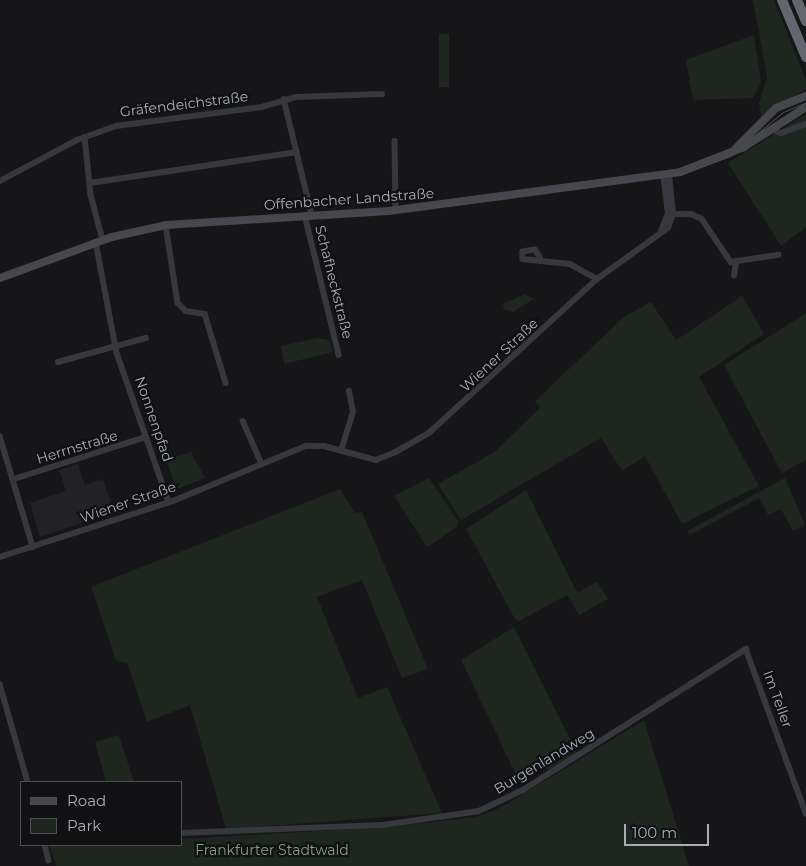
<!DOCTYPE html>
<meta charset="utf-8">
<style>
body{margin:0}
#map{position:relative;width:806px;height:866px;overflow:hidden;background:#161618;font-family:Montserrat,sans-serif}
div>[style]{position:absolute}
[style*='--x']{left:calc(var(--x)*1px);top:calc(var(--y)*1px);width:calc(var(--w)*1px);rotate:calc(var(--a)*1deg)}
.built>*{inset:0;background:#222225}
.green>*{inset:0;background:#1e261f;transform-origin:0 0}
.street>*{height:5.5px;margin:-2.75px;padding:0 2.75px;transform-origin:2.75px;border-radius:2.75px;background:#37383d}
.secondary>*{height:8px;margin:-4px;padding:0 4px;transform-origin:4px;border-radius:4px;background:#45474d}
.highway>*{height:10px;margin:-5px;padding:0 5px;transform-origin:5px;border-radius:5px;background:#63666e}
.tram>*{height:1px;margin:-0.5px;padding:0 0.5px;transform-origin:0.5px;border-radius:0.5px;background:#4a4c52}
span{translate:-50% -50%;white-space:nowrap;text-align:center;line-height:1.15;-webkit-text-stroke:4.5px #111113;paint-order:stroke}
.street-label{font-size:14px;color:#a8adb8}
.park-label{font-size:14px;color:#7fa381}
.legend{position:absolute;left:20px;top:781px;width:162px;height:65px;box-sizing:border-box;background:#111113;border:1px solid #4d4f55;margin:0;padding:6px 9px;list-style:none;font-size:15px;color:#a8adb8}
.legend li{display:flex;align-items:center;gap:10px;height:25px}
.legend b{width:25px;border:1px solid #4d4f55}
.scale{position:absolute;left:624px;top:824px;width:85px;height:22px;box-sizing:border-box;border:2px solid #a8adb8;border-top:0;padding-left:6px;font-size:15px;line-height:18px;white-space:nowrap;color:#a8adb8;-webkit-text-stroke:4px #111113;paint-order:stroke}
</style>
<div id="map">
<div class="built">
<i style="clip-path:polygon(78px 464px,85px 485px,103px 479px,114px 512px,40px 537px,30px 503px,66px 491px,59px 470px)"></i>
</div>
<div class="green">
<i style="clip-path:polygon(753px 0,774px 0,806px 80px,806px 89px,761px 116px,759px 103px,767px 77px)"></i>
<i style="left:439px;top:34px;width:10px;height:53px"></i>
<i style="clip-path:polygon(754px 35px,761px 82px,753px 98px,693px 100px,686px 60px)"></i>
<i style="clip-path:polygon(806px 114px,806px 227px,781px 246px,728px 163px)"></i>
<i style="clip-path:polygon(525px 294px,534px 299px,513px 312px,504px 309px,503px 304px)"></i>
<i style="clip-path:polygon(742px 296px,764px 334px,699px 377px,759px 486px,682px 524px,645px 456px,622px 471px,601px 438px,461px 520px,438px 484px,493px 453px,540px 408px,535px 401px,624px 317px,651px 302px,676px 340px)"></i>
<i style="clip-path:polygon(806px 313px,806px 460px,782px 473px,724px 365px)"></i>
<i style="clip-path:polygon(318px 338px,329px 340px,333px 352px,284px 364px,281px 346px)"></i>
<i style="clip-path:polygon(191px 452px,205px 478px,177px 489px,166px 460px)"></i>
<i style="clip-path:polygon(429px 478px,458px 521px,457px 527px,427px 547px,394px 496px)"></i>
<i style="clip-path:polygon(785px 478px,805px 525px,793px 531px,781px 509px,768px 515px,759px 498px,690px 535px,687px 531px)"></i>
<i style="clip-path:polygon(340px 489px,355px 513px,362px 512px,428px 669px,402px 678px,362px 580px,317px 597px,358px 698px,387px 687px,442px 813px,226px 829px,190px 705px,147px 722px,127px 663px,116px 660px,91px 587px)"></i>
<i style="clip-path:polygon(526px 490px,575px 589px,579px 592px,597px 582px,608px 599px,579px 615px,567px 595px,519px 621px,515px 619px,466px 529px)"></i>
<i style="clip-path:polygon(514px 627px,577px 753px,549px 770px,539px 766px,520px 783px,461px 660px)"></i>
<i style="clip-path:polygon(644px 720px,689px 866px,56px 866px,49px 845px,181px 845px,181px 839px,389px 827px,476px 817px,502px 807px)"></i>
<i style="clip-path:polygon(119px 735px,134px 782px,106px 782px,95px 742px)"></i>
</div>
<div class="street">
<i style="--x:284;--y:99;--w:119;--a:76.4"></i>
<i style="--x:771;--y:129;--w:11;--a:22"></i>
<i style="--x:781;--y:133;--w:27;--a:-20"></i>
<i style="--x:85;--y:137;--w:58;--a:84.1"></i>
<i style="--x:91;--y:195;--w:47;--a:75.1"></i>
<i style="--x:395;--y:141;--w:69;--a:89.2"></i>
<i style="--x:0;--y:181;--w:87;--a:-28"></i>
<i style="--x:77;--y:140;--w:41;--a:-19.7"></i>
<i style="--x:116;--y:126;--w:147;--a:-7.4"></i>
<i style="--x:262;--y:107;--w:35;--a:-16"></i>
<i style="--x:296;--y:97;--w:86;--a:-2"></i>
<i style="--x:90;--y:183;--w:209;--a:-8.5"></i>
<i style="--x:668;--y:214;--w:23;--a:0"></i>
<i style="--x:691;--y:214;--w:12;--a:24"></i>
<i style="--x:702;--y:219;--w:52;--a:56"></i>
<i style="--x:731;--y:262;--w:48;--a:-8.5"></i>
<i style="--x:305;--y:215;--w:144;--a:76.3"></i>
<i style="--x:166;--y:225;--w:79;--a:81.3"></i>
<i style="--x:178;--y:303;--w:11;--a:45"></i>
<i style="--x:186;--y:311;--w:19;--a:9"></i>
<i style="--x:205;--y:314;--w:72;--a:73.1"></i>
<i style="--x:661;--y:231;--w:18;--a:-68"></i>
<i style="--x:668;--y:214;--w:39;--a:-97"></i>
<i style="--x:96;--y:242;--w:113;--a:79.3"></i>
<i style="--x:117;--y:353;--w:158;--a:70.8"></i>
<i style="--x:540;--y:258;--w:9;--a:-122"></i>
<i style="--x:535;--y:250;--w:12;--a:171"></i>
<i style="--x:523;--y:252;--w:7;--a:90"></i>
<i style="--x:523;--y:259;--w:47;--a:6.1"></i>
<i style="--x:570;--y:264;--w:31;--a:29"></i>
<i style="--x:734;--y:276;--w:13;--a:-81"></i>
<i style="--x:58;--y:362;--w:91;--a:-15.3"></i>
<i style="--x:243;--y:421;--w:47;--a:66.2"></i>
<i style="--x:0;--y:436;--w:116;--a:73.4"></i>
<i style="--x:341;--y:451;--w:41;--a:-72.9"></i>
<i style="--x:353;--y:412;--w:21;--a:-101"></i>
<i style="--x:14;--y:479;--w:139;--a:-17.7"></i>
<i style="--x:0;--y:557;--w:182;--a:-17.9"></i>
<i style="--x:173;--y:501;--w:144;--a:-22.5"></i>
<i style="--x:306;--y:446;--w:18;--a:0"></i>
<i style="--x:324;--y:446;--w:54;--a:15.1"></i>
<i style="--x:376;--y:460;--w:22;--a:-22"></i>
<i style="--x:396;--y:452;--w:39;--a:-30"></i>
<i style="--x:430;--y:432;--w:226;--a:-42.5"></i>
<i style="--x:597;--y:279;--w:87;--a:-35.7"></i>
<i style="--x:668;--y:228;--w:15;--a:-70"></i>
<i style="--x:673;--y:214;--w:40;--a:-95.7"></i>
<i style="--x:0;--y:684;--w:102;--a:74.1"></i>
<i style="--x:181;--y:833;--w:202;--a:-2.3"></i>
<i style="--x:383;--y:825;--w:97;--a:-8.3"></i>
<i style="--x:479;--y:811;--w:49;--a:-25.5"></i>
<i style="--x:523;--y:790;--w:264;--a:-32.3"></i>
<i style="--x:746;--y:649;--w:175;--a:69.9"></i>
<i style="--x:45;--y:845;--w:16;--a:76"></i>
</div>
<div class="secondary">
<i style="--x:735;--y:149;--w:58;--a:-45"></i>
<i style="--x:776;--y:108;--w:32;--a:-22"></i>
<i style="--x:0;--y:278;--w:119;--a:-20.1"></i>
<i style="--x:112;--y:237;--w:55;--a:-12.5"></i>
<i style="--x:166;--y:225;--w:223;--a:-3.6"></i>
<i style="--x:389;--y:211;--w:294;--a:-7.6"></i>
<i style="--x:680;--y:172;--w:69;--a:-21.3"></i>
<i style="--x:744;--y:147;--w:74;--a:-32.8"></i>
</div>
<div class="highway">
<i style="--x:782;--y:0;--w:62;--a:67.2"></i>
<i style="--x:797;--y:0;--w:23;--a:67"></i>
</div>
<div class="tram">
<i style="--x:0;--y:280;--w:110;--a:-20.7"></i>
<i style="--x:103;--y:241;--w:65;--a:-13.4"></i>
<i style="--x:166;--y:226;--w:223;--a:-3.3"></i>
<i style="--x:389;--y:213;--w:296;--a:-7.6"></i>
<i style="--x:682;--y:174;--w:51;--a:-20.6"></i>
<i style="--x:730;--y:156;--w:69;--a:-39.7"></i>
<i style="--x:783;--y:112;--w:25;--a:-23"></i>
</div>
<div class="street-label">
<span style="left:184px;top:104px;rotate:-7deg">Gräfendeichstraße</span>
<span style="left:349px;top:199px;rotate:-4deg">Offenbacher Landstraße</span>
<span style="left:334px;top:282px;rotate:76deg">Schafheckstraße</span>
<span style="left:499px;top:355px;rotate:-43deg">Wiener Straße</span>
<span style="left:154px;top:419px;rotate:71deg">Nonnenpfad</span>
<span style="left:77px;top:447px;rotate:-17deg">Herrnstraße</span>
<span style="left:128px;top:502px;rotate:-19deg">Wiener Straße</span>
<span style="left:778px;top:699px;rotate:70deg">Im Teller</span>
<span style="left:544px;top:761px;rotate:-31deg">Burgenlandweg</span>
</div>
<div class="park-label">
<span style="left:272px;top:850px">Frankfurter Stadtwald</span>
</div>
<ul class="legend">
<li><b style="height:6px;background:#45474d"></b>Road</li>
<li><b style="height:14px;background:#1e261f"></b>Park</li>
</ul>
<div class="scale">100 m</div>
</div>
